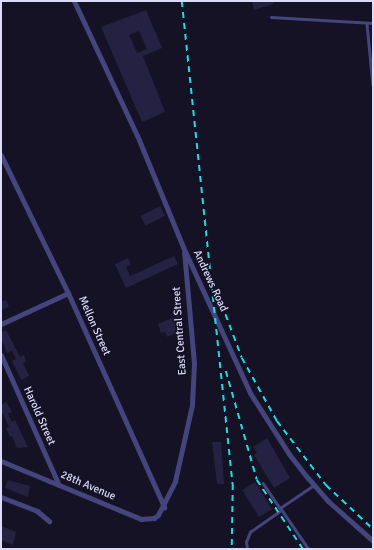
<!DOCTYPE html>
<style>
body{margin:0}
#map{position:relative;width:374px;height:550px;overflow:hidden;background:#141224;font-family:Signika,sans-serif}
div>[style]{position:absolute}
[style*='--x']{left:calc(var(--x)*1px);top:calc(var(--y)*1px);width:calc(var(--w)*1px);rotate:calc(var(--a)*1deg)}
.building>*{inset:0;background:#252143;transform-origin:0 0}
.service>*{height:2.5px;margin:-1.25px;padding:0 1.25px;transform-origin:1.25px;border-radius:1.25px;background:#44457d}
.minor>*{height:5px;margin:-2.5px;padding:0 2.5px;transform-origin:2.5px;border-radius:2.5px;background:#44457d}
.rail>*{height:1.5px;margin-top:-0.75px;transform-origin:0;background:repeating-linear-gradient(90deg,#20dbe1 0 6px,transparent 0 11px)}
span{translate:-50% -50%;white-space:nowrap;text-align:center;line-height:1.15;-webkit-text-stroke:3.5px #141224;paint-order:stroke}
.street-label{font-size:11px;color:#dcdbfa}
.frame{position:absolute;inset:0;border:2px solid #dcdbfa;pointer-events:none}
</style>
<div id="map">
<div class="building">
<i style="clip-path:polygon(252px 1px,274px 1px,274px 4px,254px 10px)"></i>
<i style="clip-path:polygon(evenodd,146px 10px,162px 48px,143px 56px,165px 112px,142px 122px,101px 27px,146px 10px,139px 31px,147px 49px,137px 53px,129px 35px,139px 31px)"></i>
<i style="left:160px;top:206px;width:11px;height:22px;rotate:63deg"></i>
<i style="clip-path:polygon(174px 256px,178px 264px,126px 288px,115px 264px,128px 258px,131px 265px,126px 267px,130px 276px)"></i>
<i style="clip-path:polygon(6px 300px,9px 307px,1px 310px,1px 302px)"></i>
<i style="clip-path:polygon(179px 315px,183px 323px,178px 325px,180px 331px,167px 337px,165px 332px,161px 333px,158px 324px)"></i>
<i style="clip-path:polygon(6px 330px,20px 357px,24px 355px,26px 361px,23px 363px,29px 376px,21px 380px,12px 361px,16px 359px,12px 351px,7px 353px,1px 339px,1px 332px)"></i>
<i style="clip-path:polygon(6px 402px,12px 412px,8px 414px,12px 422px,15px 420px,28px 447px,17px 448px,12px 436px,10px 437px,6px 428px,9px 427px,1px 410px,1px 405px)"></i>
<i style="clip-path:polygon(267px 438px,290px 478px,274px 488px,254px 455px,257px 453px,253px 447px)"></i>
<i style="clip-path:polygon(212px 442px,221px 442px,224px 484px,217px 484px)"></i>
<i style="clip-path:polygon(8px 480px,30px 486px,28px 497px,5px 488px)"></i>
<i style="left:255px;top:482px;width:32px;height:15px;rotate:58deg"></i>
<i style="clip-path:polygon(1px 526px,16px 532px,13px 545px,1px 540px)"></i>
</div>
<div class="service">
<i style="--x:271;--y:17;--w:102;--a:3.4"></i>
<i style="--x:367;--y:24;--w:61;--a:84.4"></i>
<i style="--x:263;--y:483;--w:30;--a:56"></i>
<i style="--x:247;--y:549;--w:7;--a:-98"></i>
<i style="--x:246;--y:542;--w:11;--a:-68"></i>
<i style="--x:250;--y:532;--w:38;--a:-35"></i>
<i style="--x:308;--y:549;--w:50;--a:-124.3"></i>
<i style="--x:280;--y:508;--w:41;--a:-34.1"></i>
</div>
<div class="minor">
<i style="--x:74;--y:1;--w:153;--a:64.9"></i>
<i style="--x:139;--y:140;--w:116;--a:67.6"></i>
<i style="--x:183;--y:247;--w:161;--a:65.3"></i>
<i style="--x:250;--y:393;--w:72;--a:57.4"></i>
<i style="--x:289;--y:454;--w:31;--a:52"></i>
<i style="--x:308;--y:478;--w:30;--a:49"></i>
<i style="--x:328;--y:501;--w:60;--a:41.6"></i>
<i style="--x:1;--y:155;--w:153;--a:64.1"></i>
<i style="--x:68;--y:293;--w:235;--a:65.8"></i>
<i style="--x:1;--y:324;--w:74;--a:-24.8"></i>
<i style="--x:1;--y:355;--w:142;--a:66"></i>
<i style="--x:1;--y:461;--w:152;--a:22.5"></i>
<i style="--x:141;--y:519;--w:13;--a:-4"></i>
<i style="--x:154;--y:518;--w:5;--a:-37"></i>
<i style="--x:158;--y:515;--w:38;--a:-63"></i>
<i style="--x:175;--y:481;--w:78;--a:-77.4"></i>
<i style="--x:192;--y:405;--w:42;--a:-87.3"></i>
<i style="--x:194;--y:363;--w:111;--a:-95.1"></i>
<i style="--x:1;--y:497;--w:39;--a:21"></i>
<i style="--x:37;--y:511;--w:16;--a:40"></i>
</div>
<div class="rail">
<i style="--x:182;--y:1;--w:486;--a:84"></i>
<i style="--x:233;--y:484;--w:65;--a:90.9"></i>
<i style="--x:218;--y:294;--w:68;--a:69.4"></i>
<i style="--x:242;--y:358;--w:72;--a:60.9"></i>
<i style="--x:277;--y:421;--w:81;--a:52.6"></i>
<i style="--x:326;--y:485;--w:64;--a:43.1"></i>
<i style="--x:226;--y:371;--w:113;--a:74.1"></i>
<i style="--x:257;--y:480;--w:83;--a:56.3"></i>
</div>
<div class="street-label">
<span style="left:210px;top:281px;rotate:65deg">Andrews Road</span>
<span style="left:94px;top:326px;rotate:66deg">Mellon Street</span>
<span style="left:180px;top:331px;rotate:-94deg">East Central Street</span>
<span style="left:39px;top:416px;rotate:66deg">Harold Street</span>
<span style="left:88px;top:486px;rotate:23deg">28th Avenue</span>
</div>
<div class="frame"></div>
</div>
